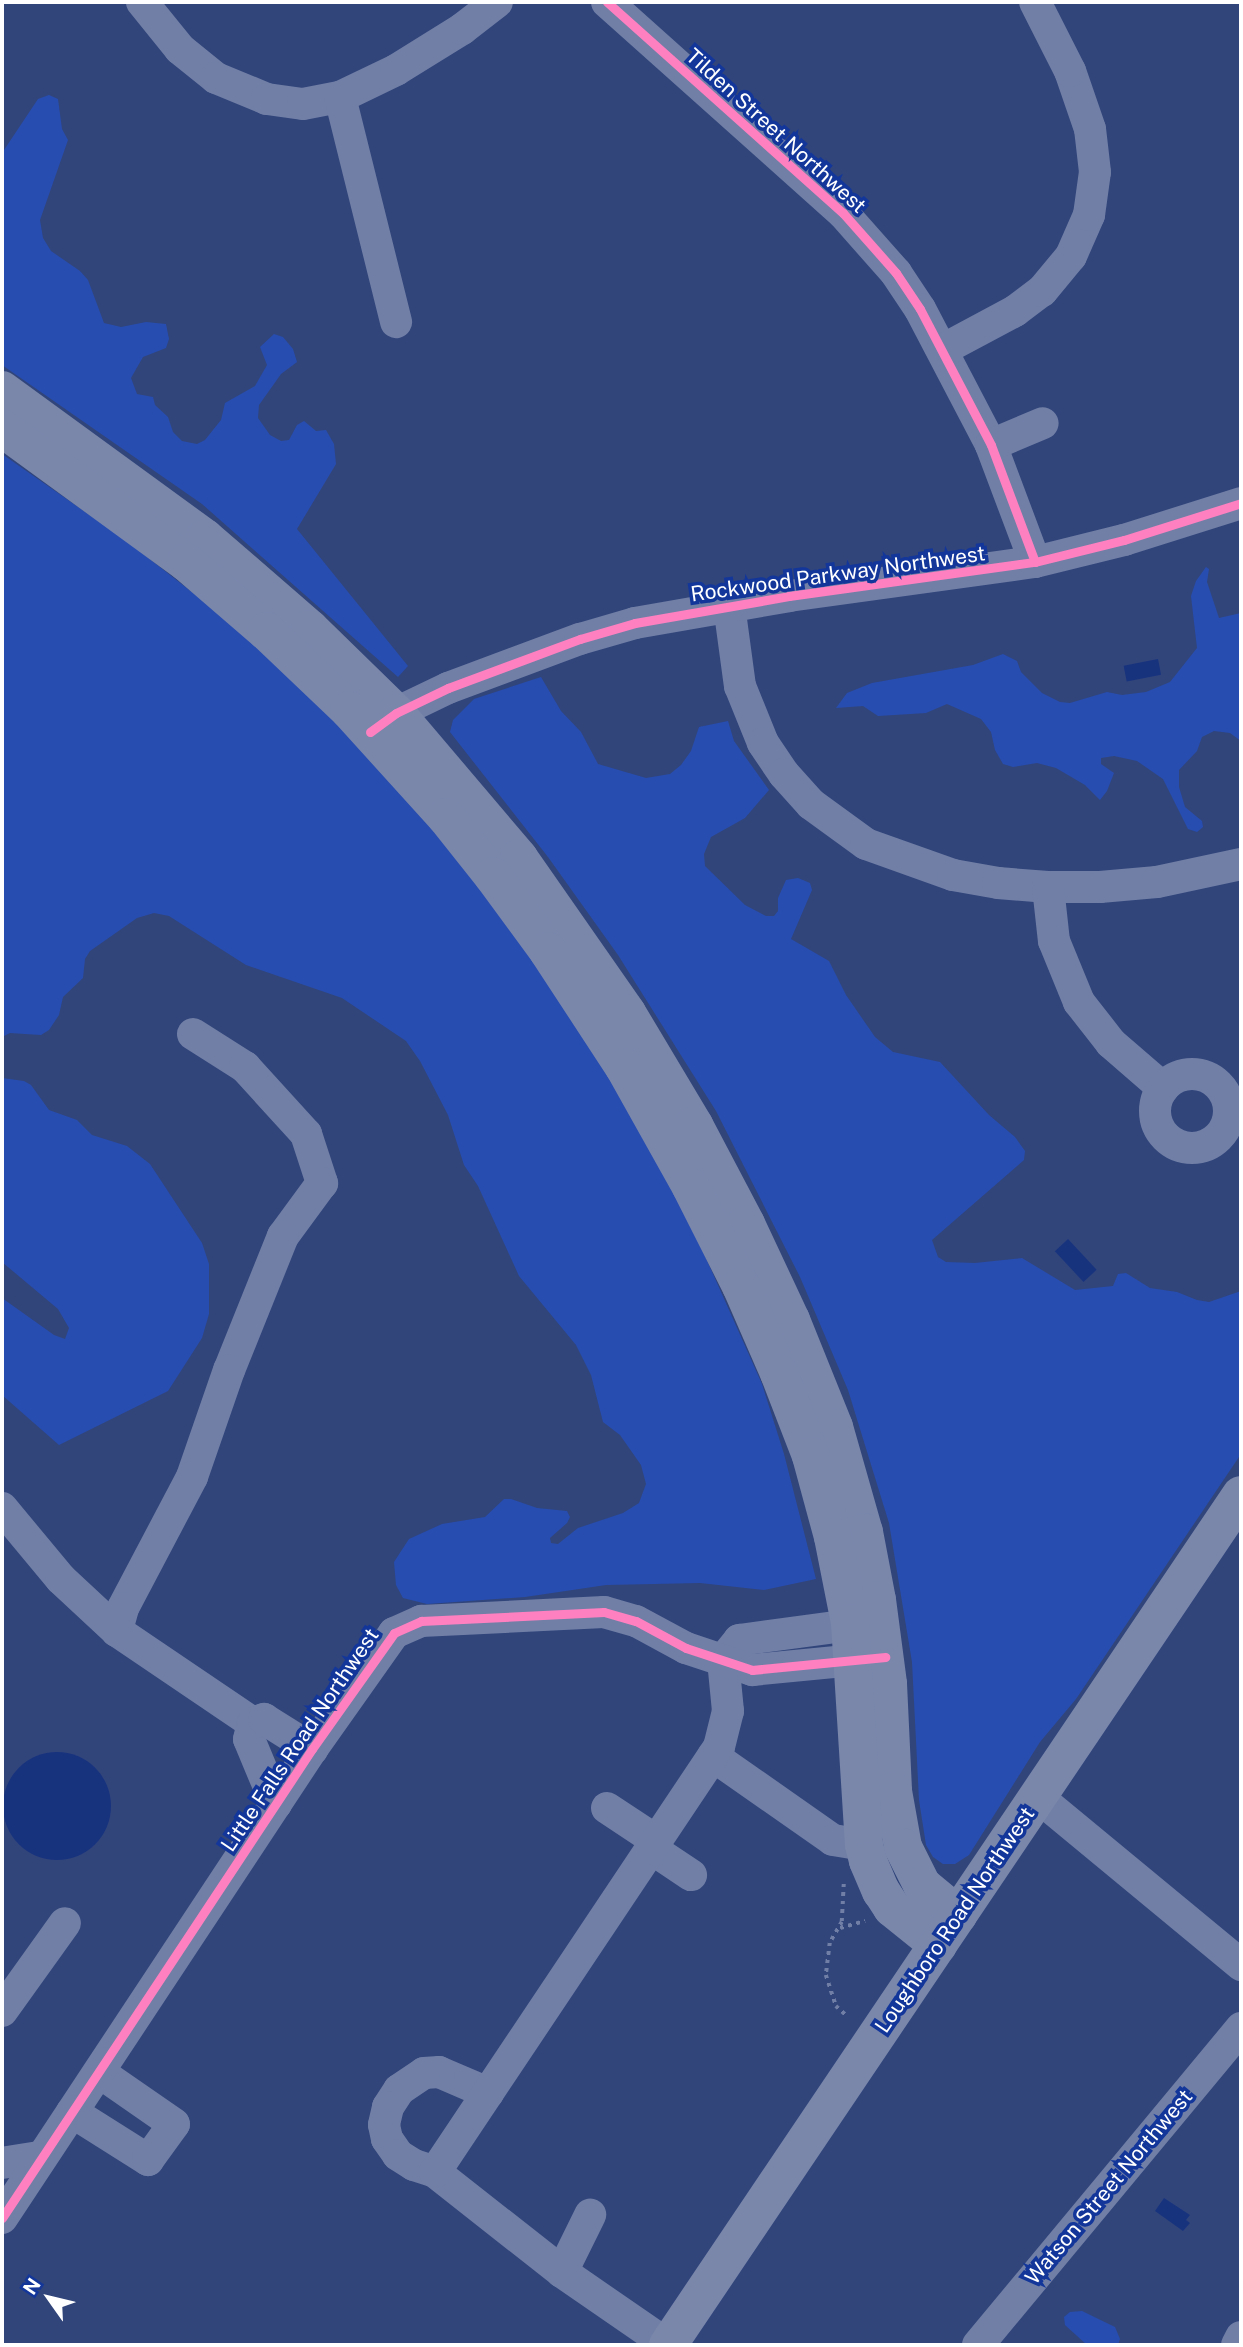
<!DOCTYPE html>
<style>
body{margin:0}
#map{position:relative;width:1243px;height:2347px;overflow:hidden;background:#31457b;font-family:"Public Sans",sans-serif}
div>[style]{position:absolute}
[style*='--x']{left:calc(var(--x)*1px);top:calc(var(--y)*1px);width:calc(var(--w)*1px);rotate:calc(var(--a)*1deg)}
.green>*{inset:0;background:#274db0}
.water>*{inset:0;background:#18337e;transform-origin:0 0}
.round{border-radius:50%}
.path>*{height:3.5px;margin-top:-1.75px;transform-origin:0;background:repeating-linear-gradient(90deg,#717fa6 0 3.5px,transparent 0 8.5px)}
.minor>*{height:32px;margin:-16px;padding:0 16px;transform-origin:16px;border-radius:16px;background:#717fa6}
.minor>.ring{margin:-16px;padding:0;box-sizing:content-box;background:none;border:32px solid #717fa6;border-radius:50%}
.major>*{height:38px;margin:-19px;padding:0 19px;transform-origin:19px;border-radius:19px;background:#7a87ab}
.cycleway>*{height:9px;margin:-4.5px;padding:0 4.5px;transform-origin:4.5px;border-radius:4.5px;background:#ff80c0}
span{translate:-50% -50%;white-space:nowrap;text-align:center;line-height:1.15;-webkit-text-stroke:7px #12369a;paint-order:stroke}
.street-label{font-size:21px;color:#fff}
.frame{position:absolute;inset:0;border:4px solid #fff;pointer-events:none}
.north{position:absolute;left:14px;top:2263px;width:70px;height:70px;-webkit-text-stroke:5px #12369a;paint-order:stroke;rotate:304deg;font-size:19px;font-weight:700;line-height:28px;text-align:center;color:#fff}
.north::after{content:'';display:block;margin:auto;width:24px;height:32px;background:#fff;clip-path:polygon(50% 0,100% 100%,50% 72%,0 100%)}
</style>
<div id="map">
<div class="green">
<i style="clip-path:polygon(49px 95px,58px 99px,62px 129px,68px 140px,40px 220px,43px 238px,51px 251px,80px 271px,88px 280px,104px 323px,121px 327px,146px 322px,166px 324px,169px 339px,166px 348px,143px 357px,131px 378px,137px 394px,153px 397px,155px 405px,168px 417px,173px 432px,182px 441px,197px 444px,205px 440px,221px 420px,225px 403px,255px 386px,267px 365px,260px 347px,274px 334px,283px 337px,293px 349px,297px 362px,281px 374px,259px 405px,258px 418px,270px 435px,281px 441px,289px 440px,297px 425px,304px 421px,316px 431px,326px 430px,334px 444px,336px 464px,297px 529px,408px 666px,398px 677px,202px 504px,2px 365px,2px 153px,38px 99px)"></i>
<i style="clip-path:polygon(2px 454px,124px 539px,234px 625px,319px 704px,409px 800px,507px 923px,583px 1035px,644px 1136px,693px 1229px,762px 1384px,784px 1454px,816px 1579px,764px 1590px,700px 1583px,606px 1585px,525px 1597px,427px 1604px,403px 1598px,396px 1585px,394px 1562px,409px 1539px,442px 1524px,485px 1517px,504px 1499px,511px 1499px,537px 1508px,567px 1511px,570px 1517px,567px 1523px,550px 1538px,551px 1543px,558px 1544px,578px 1528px,623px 1513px,639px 1503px,646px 1484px,641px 1465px,620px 1435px,603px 1422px,591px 1375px,576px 1345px,519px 1276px,478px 1186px,464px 1165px,448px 1115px,420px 1061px,406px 1041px,342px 998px,246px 965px,169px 916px,154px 913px,137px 918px,90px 951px,85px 959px,83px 978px,63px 997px,59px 1015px,49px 1030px,41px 1035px,10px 1033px,2px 1037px)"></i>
<i style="clip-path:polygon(1206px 567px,1209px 569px,1207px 582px,1219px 618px,1241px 613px,1241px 741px,1230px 733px,1214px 731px,1202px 737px,1197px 751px,1179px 770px,1179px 787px,1185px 807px,1202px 821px,1203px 827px,1197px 832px,1188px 829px,1163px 779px,1137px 761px,1114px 756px,1101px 758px,1101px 764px,1114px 773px,1107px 791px,1100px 800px,1085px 785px,1056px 768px,1037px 763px,1013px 767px,1003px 764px,995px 750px,991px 732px,981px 719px,947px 704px,926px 713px,878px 716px,863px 706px,836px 708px,847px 693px,872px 683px,973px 665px,1003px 654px,1017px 661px,1021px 672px,1042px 693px,1060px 702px,1070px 703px,1107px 692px,1122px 695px,1146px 692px,1170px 682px,1197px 648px,1191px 596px,1196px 581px)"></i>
<i style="clip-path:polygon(541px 677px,561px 711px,581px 732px,598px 764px,646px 778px,670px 774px,681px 765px,691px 751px,699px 727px,728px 721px,734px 741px,769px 790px,745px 818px,711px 837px,704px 854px,705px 866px,745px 905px,766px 916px,774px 916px,778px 911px,778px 898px,786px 880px,798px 878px,810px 883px,812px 890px,791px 939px,829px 961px,846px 995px,875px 1037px,893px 1052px,940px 1062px,989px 1115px,1015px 1137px,1025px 1151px,1024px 1160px,932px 1240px,938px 1257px,946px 1262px,975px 1263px,1022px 1258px,1075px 1290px,1113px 1286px,1118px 1274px,1126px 1273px,1150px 1288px,1177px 1292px,1197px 1300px,1209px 1302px,1241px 1291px,1241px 1454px,1076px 1699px,1040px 1742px,969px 1855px,955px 1864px,943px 1864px,933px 1857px,926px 1845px,919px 1800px,912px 1662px,889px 1523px,848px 1390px,800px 1277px,716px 1111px,618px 955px,548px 857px,450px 732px,453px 720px,474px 699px)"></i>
<i style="clip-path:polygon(2px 1078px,24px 1081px,31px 1085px,49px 1110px,77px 1120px,92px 1135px,127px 1146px,150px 1164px,202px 1243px,209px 1264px,209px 1314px,202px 1338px,168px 1391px,59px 1445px,2px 1395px,2px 1298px,54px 1335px,65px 1339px,69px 1328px,58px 1309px,2px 1262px)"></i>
<i style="clip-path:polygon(1082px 2311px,1115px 2327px,1120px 2339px,1118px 2345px,1087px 2345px,1065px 2325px,1064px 2317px,1070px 2312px)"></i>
</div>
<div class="water">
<i style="left:1158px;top:659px;width:16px;height:35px;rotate:79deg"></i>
<i style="left:1068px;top:1239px;width:42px;height:18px;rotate:47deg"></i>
<i class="round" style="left:3px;top:1752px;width:108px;height:108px"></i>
<i style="clip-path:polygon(1164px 2198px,1190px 2215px,1186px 2220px,1190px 2223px,1183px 2231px,1155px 2211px)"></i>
</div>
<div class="path">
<i style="--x:844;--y:1884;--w:38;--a:93"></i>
<i style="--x:842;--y:1922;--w:24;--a:120"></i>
<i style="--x:830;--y:1943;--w:32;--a:97"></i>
<i style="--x:826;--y:1975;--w:33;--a:72"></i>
<i style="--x:836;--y:2006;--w:12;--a:42"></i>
<i style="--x:840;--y:1928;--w:26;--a:-16"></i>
</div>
<div class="minor">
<i style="--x:142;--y:2;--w:60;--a:51"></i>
<i style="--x:180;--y:49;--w:46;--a:38.9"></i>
<i style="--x:216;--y:78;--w:55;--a:22.4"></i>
<i style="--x:267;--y:99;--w:36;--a:8"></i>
<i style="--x:303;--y:104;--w:38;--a:-11"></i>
<i style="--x:340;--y:97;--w:62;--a:-25.7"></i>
<i style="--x:396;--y:70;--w:78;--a:-31.8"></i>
<i style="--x:462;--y:29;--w:44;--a:-37.6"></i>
<i style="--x:607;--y:2;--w:317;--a:41.8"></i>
<i style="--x:843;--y:213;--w:80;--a:48.5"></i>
<i style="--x:896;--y:273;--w:43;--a:56.3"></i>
<i style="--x:920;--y:309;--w:153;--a:62.4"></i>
<i style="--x:991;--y:445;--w:125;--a:69.4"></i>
<i style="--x:340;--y:97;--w:232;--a:76"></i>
<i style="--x:942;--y:350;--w:83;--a:-28.1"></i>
<i style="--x:1015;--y:311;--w:34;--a:-37"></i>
<i style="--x:1042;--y:291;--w:45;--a:-50.4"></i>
<i style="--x:1071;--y:256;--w:45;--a:-66.3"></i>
<i style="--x:1089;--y:215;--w:43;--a:-82.1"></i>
<i style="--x:1095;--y:172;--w:43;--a:-96.6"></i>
<i style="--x:1090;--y:129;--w:61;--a:-109"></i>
<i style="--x:1070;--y:71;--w:77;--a:-116.9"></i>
<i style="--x:991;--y:445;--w:56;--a:-22.9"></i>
<i style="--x:729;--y:605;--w:82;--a:82.3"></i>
<i style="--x:740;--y:686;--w:61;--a:68"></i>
<i style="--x:763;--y:743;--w:37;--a:56"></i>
<i style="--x:784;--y:774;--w:40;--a:48"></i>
<i style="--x:811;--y:804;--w:68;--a:36"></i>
<i style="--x:866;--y:844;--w:92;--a:19.6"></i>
<i style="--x:953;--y:875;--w:46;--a:10.1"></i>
<i style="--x:998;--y:883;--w:50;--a:4.6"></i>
<i style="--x:1048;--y:887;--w:52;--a:0"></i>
<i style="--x:1100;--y:887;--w:57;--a:-5"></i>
<i style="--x:1157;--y:882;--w:86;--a:-12.1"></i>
<i style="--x:378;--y:726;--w:22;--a:-36"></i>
<i style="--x:396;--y:713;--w:58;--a:-25.7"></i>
<i style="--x:448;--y:688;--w:141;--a:-20.4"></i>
<i style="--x:580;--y:639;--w:57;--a:-16.2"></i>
<i style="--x:635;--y:623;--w:156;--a:-9.9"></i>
<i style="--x:789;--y:596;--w:248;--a:-7.9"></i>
<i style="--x:1035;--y:562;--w:92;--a:-13.9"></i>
<i style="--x:1124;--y:540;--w:123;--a:-17.5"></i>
<i style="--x:1048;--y:887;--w:54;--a:83.7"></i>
<i style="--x:1054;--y:941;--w:66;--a:67.7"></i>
<i style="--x:1079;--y:1002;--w:52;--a:52"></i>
<i style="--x:1111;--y:1043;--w:69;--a:40.9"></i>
<i style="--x:193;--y:1034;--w:62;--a:32.4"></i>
<i style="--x:245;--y:1067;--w:91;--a:47.7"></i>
<i style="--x:306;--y:1134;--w:52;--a:71.9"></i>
<i style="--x:322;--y:1183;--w:66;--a:126.3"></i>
<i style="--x:283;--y:1236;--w:144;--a:111.9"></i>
<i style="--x:229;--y:1370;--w:113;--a:109.1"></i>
<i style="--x:192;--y:1477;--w:148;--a:117.8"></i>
<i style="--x:123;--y:1608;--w:24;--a:105"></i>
<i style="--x:117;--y:1631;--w:164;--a:34.1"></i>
<i class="ring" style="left:1155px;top:1074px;width:42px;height:42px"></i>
<i style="--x:2;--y:1508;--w:92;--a:50.3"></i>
<i style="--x:61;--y:1579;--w:76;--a:42.9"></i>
<i style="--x:723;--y:1660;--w:26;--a:-51"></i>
<i style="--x:739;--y:1640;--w:134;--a:-7.7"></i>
<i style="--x:713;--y:1756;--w:146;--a:35"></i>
<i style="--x:833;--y:1840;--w:31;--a:9"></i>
<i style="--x:1038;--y:1797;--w:264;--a:39.6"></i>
<i style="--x:276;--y:1804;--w:70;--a:-112.6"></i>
<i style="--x:249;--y:1739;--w:16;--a:-76"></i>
<i style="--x:253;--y:1723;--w:12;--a:-20"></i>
<i style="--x:264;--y:1719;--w:57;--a:32"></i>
<i style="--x:607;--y:1808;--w:60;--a:33.4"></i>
<i style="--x:652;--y:1849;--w:47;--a:33.7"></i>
<i style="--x:2;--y:2011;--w:108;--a:-54.4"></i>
<i style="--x:488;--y:2093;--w:53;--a:-156.8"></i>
<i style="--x:439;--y:2072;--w:15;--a:176"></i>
<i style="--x:424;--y:2073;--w:30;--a:146"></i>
<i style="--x:399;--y:2090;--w:20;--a:123"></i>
<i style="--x:388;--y:2107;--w:18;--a:103"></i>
<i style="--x:384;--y:2125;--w:14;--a:78"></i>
<i style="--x:387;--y:2139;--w:19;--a:55"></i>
<i style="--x:398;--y:2155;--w:19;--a:32"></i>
<i style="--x:414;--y:2165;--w:22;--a:18"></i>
<i style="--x:435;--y:2172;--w:162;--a:38.2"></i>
<i style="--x:562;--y:2272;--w:129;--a:34.6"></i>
<i style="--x:72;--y:2112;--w:90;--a:32.3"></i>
<i style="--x:148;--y:2160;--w:44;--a:-54.2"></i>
<i style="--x:174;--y:2124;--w:91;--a:-145.3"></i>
<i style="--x:2;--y:2163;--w:39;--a:-9"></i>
<i style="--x:435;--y:2172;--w:511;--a:-56.25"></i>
<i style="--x:719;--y:1747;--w:37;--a:-76"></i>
<i style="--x:728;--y:1711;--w:51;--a:-95.6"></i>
<i style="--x:2;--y:2218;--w:562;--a:-56.54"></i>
<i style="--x:312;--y:1749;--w:142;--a:-54.7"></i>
<i style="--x:394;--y:1633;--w:30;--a:-24"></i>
<i style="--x:421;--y:1621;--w:183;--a:-2.8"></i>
<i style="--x:604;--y:1612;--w:33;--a:16"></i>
<i style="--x:636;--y:1621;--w:57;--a:28.4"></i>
<i style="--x:686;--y:1648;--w:70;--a:18.4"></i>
<i style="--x:752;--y:1670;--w:126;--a:-5.5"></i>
<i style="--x:562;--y:2272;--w:64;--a:-63.8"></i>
<i style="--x:978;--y:2345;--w:412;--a:-50.3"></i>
<i style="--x:1237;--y:2345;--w:9;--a:-63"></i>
</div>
<div class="major">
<i style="--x:2;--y:390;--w:251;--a:36.1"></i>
<i style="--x:205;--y:538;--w:139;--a:40.9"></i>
<i style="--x:310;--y:629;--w:120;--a:44.3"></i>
<i style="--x:396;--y:713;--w:190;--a:49.7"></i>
<i style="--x:519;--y:858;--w:189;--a:55.1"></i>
<i style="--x:627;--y:1013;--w:131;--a:59.1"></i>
<i style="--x:694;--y:1125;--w:112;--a:62.3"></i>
<i style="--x:746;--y:1224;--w:106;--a:64.9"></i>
<i style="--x:791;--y:1320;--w:115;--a:68.1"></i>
<i style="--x:834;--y:1427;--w:109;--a:74.1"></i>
<i style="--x:864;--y:1532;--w:69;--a:79.2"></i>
<i style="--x:877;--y:1600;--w:85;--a:82.5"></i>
<i style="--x:888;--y:1684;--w:107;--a:87.3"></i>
<i style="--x:893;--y:1791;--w:57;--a:79.9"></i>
<i style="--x:903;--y:1847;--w:42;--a:63.4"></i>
<i style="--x:922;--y:1885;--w:47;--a:39.8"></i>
<i style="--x:2;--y:428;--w:228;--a:36.1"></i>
<i style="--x:186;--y:562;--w:106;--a:40.8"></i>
<i style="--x:266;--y:631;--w:115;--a:43.6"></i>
<i style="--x:349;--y:710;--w:144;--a:47.8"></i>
<i style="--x:446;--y:817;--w:75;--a:51.5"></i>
<i style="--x:493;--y:876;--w:93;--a:53.7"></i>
<i style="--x:548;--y:951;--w:139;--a:56.8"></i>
<i style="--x:624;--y:1067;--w:137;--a:60.8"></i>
<i style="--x:691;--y:1187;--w:111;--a:63.2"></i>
<i style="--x:741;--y:1286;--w:95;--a:66.4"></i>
<i style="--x:779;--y:1373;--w:89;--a:68.9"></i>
<i style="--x:811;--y:1456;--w:84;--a:74.8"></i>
<i style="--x:833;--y:1537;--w:88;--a:78.8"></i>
<i style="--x:850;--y:1623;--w:222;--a:86.4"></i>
<i style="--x:864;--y:1845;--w:16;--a:76"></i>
<i style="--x:868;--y:1861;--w:33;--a:67"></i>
<i style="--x:881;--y:1891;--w:20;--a:57"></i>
<i style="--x:892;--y:1908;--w:59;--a:38.8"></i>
<i style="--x:668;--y:2345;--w:1025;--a:-56.02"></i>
</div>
<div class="cycleway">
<i style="--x:607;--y:2;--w:317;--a:41.8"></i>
<i style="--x:843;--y:213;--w:80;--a:48.5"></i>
<i style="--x:896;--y:273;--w:43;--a:56.3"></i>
<i style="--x:920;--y:309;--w:153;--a:62.4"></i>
<i style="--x:991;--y:445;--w:125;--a:69.4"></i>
<i style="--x:370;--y:732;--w:32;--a:-36"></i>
<i style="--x:396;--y:713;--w:58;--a:-25.7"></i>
<i style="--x:448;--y:688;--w:141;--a:-20.4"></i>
<i style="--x:580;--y:639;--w:57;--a:-16.2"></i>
<i style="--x:635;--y:623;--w:156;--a:-9.9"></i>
<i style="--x:789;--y:596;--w:248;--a:-7.9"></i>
<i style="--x:1035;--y:562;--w:92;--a:-13.9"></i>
<i style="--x:1124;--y:540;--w:123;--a:-17.5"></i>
<i style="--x:2;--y:2218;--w:562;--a:-56.54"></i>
<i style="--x:312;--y:1749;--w:142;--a:-54.7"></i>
<i style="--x:394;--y:1633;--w:30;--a:-24"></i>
<i style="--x:421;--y:1621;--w:183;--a:-2.8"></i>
<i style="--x:604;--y:1612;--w:33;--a:16"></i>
<i style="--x:636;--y:1621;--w:57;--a:28.4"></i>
<i style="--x:686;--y:1648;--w:70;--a:18.4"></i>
<i style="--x:752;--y:1670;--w:134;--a:-5.6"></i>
</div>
<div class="street-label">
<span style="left:776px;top:131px;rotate:42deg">Tilden Street Northwest</span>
<span style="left:838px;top:574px;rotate:-8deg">Rockwood Parkway Northwest</span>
<span style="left:300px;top:1740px;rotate:-56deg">Little Falls Road Northwest</span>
<span style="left:955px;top:1920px;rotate:-56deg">Loughboro Road Northwest</span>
<span style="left:1109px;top:2187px;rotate:-50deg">Watson Street Northwest</span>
</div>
<div class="frame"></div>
<div class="north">N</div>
</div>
